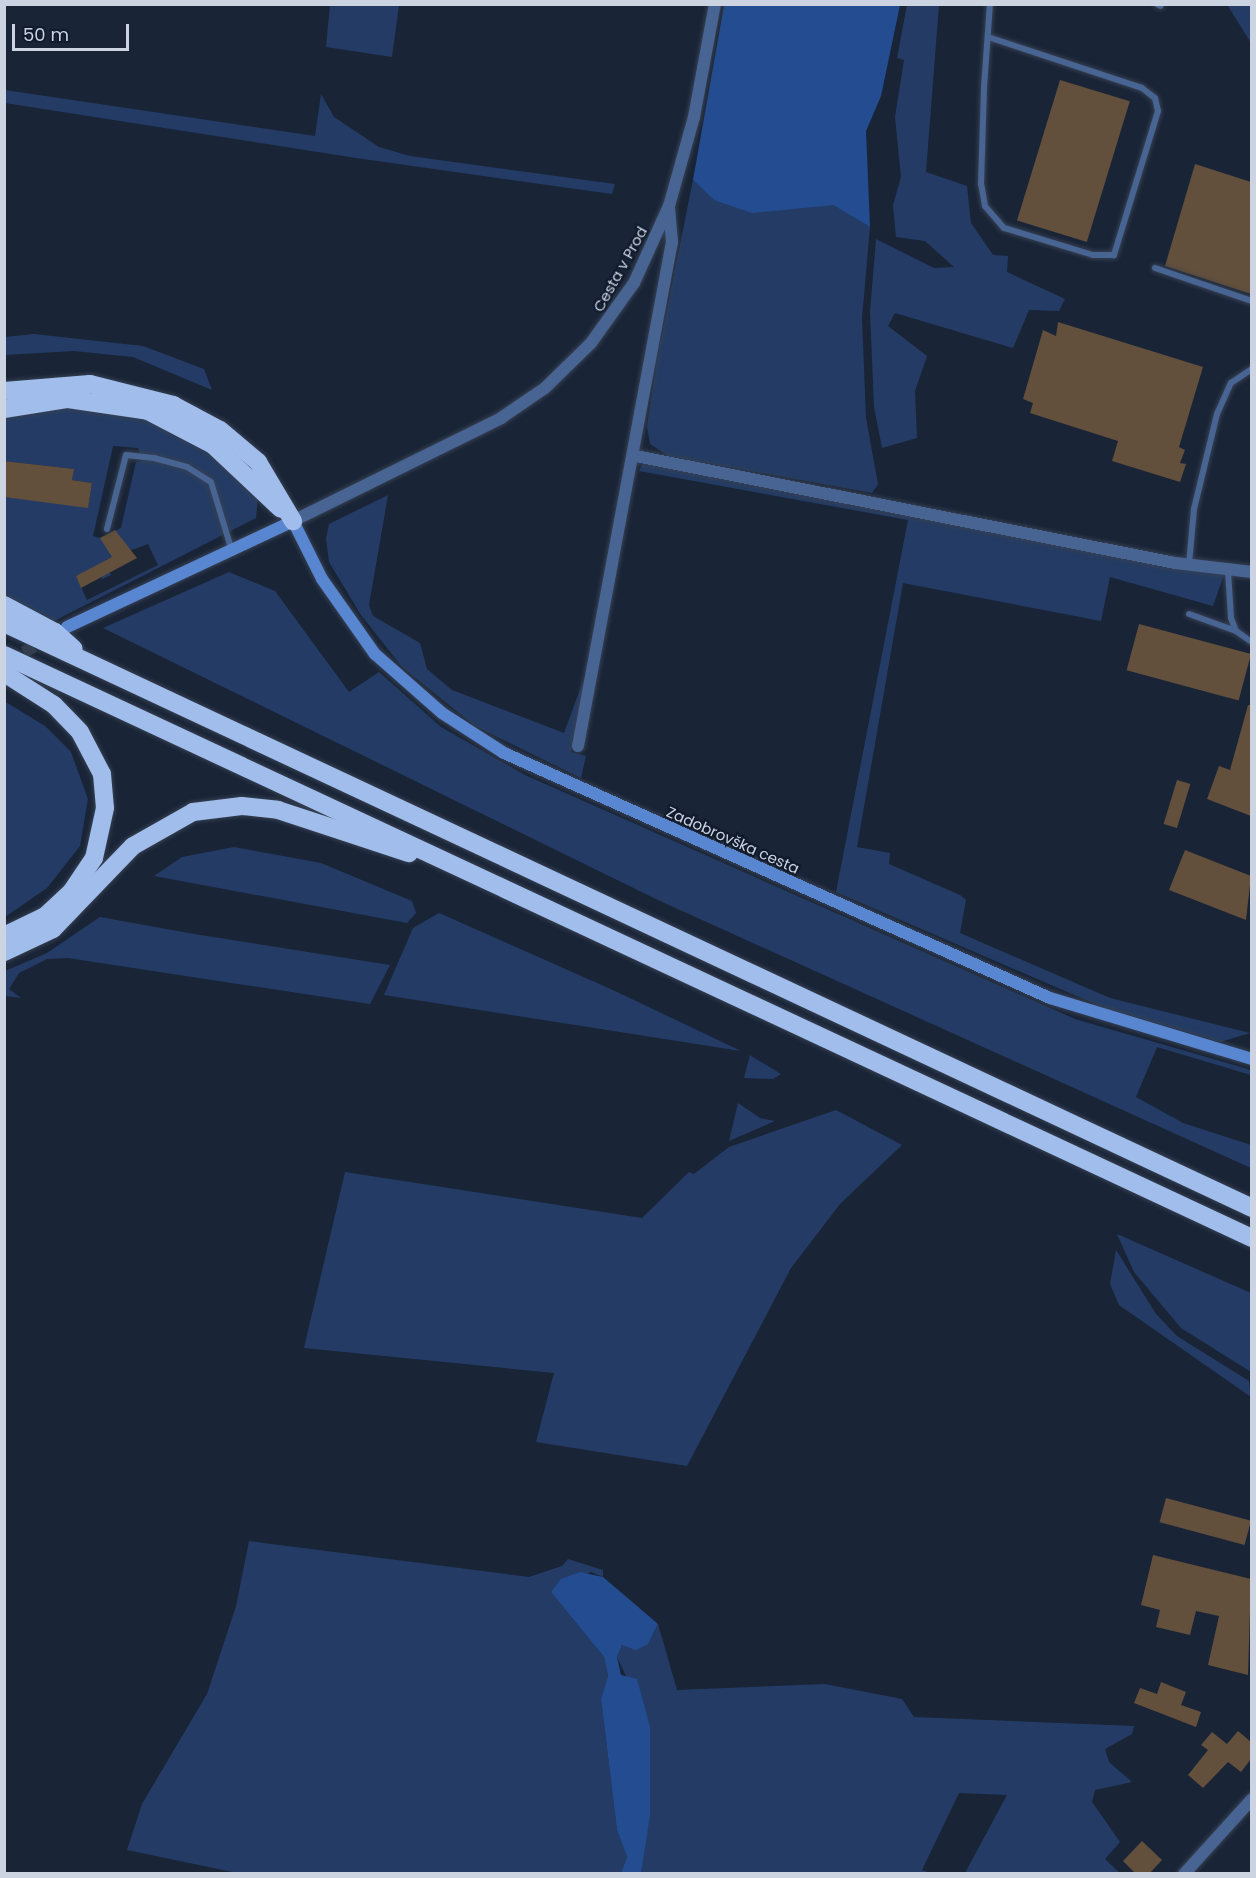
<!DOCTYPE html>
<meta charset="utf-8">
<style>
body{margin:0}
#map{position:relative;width:1256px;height:1878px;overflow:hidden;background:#192437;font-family:Poppins,sans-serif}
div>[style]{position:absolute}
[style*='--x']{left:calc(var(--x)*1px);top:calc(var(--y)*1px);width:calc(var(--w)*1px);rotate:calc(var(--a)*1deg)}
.green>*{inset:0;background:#243c65}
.forest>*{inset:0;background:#244d91}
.building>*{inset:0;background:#624f3c;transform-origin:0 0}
.secondary-tunnel>*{height:12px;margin-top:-6px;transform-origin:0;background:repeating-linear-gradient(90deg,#343e50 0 12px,transparent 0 18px)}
.roads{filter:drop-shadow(0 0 2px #364052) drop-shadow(0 0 2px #364052)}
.service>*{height:6px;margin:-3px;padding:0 3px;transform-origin:3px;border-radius:3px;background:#476492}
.minor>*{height:12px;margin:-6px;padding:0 6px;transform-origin:6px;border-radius:6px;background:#476492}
.tertiary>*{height:12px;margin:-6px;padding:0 6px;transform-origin:6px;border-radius:6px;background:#476492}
.secondary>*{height:12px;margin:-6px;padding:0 6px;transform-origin:6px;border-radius:6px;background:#5986d1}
.motorway>*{height:18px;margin:-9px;padding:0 9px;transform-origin:9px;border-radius:9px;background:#a0bdeb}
span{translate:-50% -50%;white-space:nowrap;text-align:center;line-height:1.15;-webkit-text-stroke:4.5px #101b2d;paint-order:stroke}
.street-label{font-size:15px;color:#ccd4e1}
.frame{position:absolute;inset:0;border:6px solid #ccd4e1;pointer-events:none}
.scale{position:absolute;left:12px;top:24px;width:117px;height:27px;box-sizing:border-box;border:3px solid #ccd4e1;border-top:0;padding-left:8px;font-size:18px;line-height:21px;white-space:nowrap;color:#ccd4e1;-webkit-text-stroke:4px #101b2d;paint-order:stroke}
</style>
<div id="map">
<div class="green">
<i style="clip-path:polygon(330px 5px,399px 5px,392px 57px,326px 47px)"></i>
<i style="clip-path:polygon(907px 5px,939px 5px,926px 172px,967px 186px,971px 223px,993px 255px,1008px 256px,1007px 272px,1065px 299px,1059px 311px,1029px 310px,1013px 348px,895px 313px,888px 326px,927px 356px,915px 391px,917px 438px,882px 448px,874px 407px,870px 312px,876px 239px,934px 268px,954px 267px,925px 241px,896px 237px,893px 205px,901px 177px,895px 117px,904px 60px,897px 58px)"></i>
<i style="clip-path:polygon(1225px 5px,1251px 5px,1251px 43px,1228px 6px)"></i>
<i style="clip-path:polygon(5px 90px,315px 136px,321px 94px,334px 117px,379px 147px,410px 156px,615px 184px,612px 194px,356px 158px,5px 103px)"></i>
<i style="clip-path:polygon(693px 180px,714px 200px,833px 205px,870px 227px,862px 318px,866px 418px,878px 484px,872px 493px,668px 456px,650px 444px,647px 426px,657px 359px)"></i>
<i style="clip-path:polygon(34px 334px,143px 346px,204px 369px,212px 390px,133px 357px,74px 351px,5px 355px,5px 337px)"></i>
<i style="clip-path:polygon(evenodd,50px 406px,132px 414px,194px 440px,258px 497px,256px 518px,54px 621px,5px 597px,5px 497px,88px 507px,92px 483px,72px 480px,73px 469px,5px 461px,5px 417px,50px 406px,113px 446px,138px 448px,142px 461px,136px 462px,121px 528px,100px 538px,93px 536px,113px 446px,50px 406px,148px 544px,158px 565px,87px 600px,76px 576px,97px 567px,102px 579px,111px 575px,105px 560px,148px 544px)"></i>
<i style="clip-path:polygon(643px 463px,1224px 575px,1213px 606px,1110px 577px,1101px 621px,903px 583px,857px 847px,890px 853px,889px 864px,960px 895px,966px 900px,960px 933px,1110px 998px,1250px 1033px,1220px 1042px,1102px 1007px,836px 892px,908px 520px,639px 471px)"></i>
<i style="clip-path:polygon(388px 495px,369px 605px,373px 616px,420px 643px,427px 669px,452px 690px,564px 733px,589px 665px,571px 752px,586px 756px,581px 778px,475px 726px,402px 667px,361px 615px,329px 562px,326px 538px,329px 524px)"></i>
<i style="clip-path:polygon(229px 572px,275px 591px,349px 692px,379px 672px,441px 727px,525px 775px,1075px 1019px,1251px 1070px,1251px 1075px,1157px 1047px,1136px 1097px,1183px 1123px,1251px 1145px,1251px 1168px,660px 901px,103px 628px)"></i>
<i style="clip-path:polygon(4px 701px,45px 726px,71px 752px,88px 799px,80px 846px,47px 888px,5px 917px)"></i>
<i style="clip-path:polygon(234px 847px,321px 863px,412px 901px,416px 913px,407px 923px,154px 876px,182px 857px)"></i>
<i style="clip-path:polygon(439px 913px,615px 991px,741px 1051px,384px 995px,413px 928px)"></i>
<i style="clip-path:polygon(100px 917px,194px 934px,390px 965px,370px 1004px,68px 958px,47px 959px,19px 973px,9px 989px,21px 998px,5px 996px,5px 971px,47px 953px)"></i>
<i style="clip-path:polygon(750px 1055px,756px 1059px,781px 1074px,773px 1079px,744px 1078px)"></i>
<i style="clip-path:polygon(738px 1103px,760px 1118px,775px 1121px,729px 1141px)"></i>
<i style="clip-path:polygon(836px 1110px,902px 1145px,840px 1204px,791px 1268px,687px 1466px,536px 1442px,554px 1373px,304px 1348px,345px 1172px,642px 1218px,689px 1172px,694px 1174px,729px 1147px)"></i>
<i style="clip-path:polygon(1117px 1234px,1251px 1293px,1251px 1372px,1181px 1328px,1134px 1272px)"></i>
<i style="clip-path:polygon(1116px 1250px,1156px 1314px,1177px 1336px,1249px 1381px,1251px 1397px,1119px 1305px,1110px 1284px)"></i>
<i style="clip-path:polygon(249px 1541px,529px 1577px,562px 1566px,568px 1559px,603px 1570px,603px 1577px,591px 1572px,551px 1592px,604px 1657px,608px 1676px,601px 1699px,617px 1830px,627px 1857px,621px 1873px,242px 1874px,127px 1850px,142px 1804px,207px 1694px,236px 1606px)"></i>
<i style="clip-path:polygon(658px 1624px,677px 1690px,825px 1684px,902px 1699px,914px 1717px,1134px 1726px,1132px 1734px,1105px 1749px,1109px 1762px,1132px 1782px,1095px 1790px,1092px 1802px,1120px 1842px,1105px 1859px,1120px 1873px,965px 1873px,1007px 1795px,959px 1793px,922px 1870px,930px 1873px,641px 1873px,650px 1727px,617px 1657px,622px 1645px,648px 1644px)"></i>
</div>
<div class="forest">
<i style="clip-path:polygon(724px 5px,900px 5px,881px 96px,866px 131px,870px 227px,833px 205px,752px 213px,714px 200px,693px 180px)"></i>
<i style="clip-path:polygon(580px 1572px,603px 1577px,658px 1624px,648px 1644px,636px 1650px,622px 1645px,617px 1657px,621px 1675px,637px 1679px,650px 1727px,650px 1815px,641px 1873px,621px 1873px,627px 1857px,617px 1830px,601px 1699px,608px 1676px,604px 1657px,551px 1592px,561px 1579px)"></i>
</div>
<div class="building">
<i style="left:1060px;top:80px;width:73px;height:147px;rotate:17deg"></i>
<i style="clip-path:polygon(1195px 164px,1251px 182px,1251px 294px,1165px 266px)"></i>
<i style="clip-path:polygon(1058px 322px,1203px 367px,1179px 447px,1185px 450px,1180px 463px,1186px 464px,1180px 482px,1112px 461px,1118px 441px,1030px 413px,1033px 403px,1023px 399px,1043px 330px,1056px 336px)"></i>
<i style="clip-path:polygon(4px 461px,74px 469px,72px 480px,92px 483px,88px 508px,4px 497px)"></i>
<i style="clip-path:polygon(115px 530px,137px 558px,81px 588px,76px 576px,112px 557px,100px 538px)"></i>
<i style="left:1139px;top:624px;width:116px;height:48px;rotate:15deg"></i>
<i style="clip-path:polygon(1248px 705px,1251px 705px,1251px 816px,1207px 799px,1219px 766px,1230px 770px)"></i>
<i style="left:1177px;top:780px;width:14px;height:46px;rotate:17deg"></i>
<i style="clip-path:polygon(1185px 850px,1251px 876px,1246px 920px,1169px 890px)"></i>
<i style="left:1166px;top:1498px;width:88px;height:25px;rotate:15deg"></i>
<i style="clip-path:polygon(1153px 1555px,1251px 1579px,1248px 1675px,1208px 1665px,1219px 1616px,1196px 1611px,1190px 1635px,1156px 1627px,1160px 1610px,1141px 1605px)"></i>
<i style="clip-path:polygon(1161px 1682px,1186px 1692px,1181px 1705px,1201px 1712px,1196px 1727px,1134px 1703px,1140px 1688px,1157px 1694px)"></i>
<i style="clip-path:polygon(1238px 1731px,1251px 1742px,1251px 1759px,1241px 1772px,1228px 1762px,1203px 1788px,1188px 1775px,1208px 1750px,1201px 1745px,1212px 1732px,1227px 1744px)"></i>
<i style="clip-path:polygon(1142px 1841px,1162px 1860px,1149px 1874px,1136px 1874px,1123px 1861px)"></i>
</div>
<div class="secondary-tunnel">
<i style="--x:8;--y:661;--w:46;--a:-28.8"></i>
</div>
<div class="roads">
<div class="service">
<i style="--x:1157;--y:4;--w:4;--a:27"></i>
<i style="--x:988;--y:37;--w:162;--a:18.3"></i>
<i style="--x:1142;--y:88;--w:16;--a:38"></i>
<i style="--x:1155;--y:98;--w:13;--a:77"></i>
<i style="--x:1158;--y:111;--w:151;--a:107"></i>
<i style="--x:1114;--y:255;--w:21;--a:180"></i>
<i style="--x:1093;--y:255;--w:93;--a:-163.1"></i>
<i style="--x:1004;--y:228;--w:29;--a:-131"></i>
<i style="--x:985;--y:206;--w:22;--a:-100"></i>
<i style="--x:981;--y:184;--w:97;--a:-88.2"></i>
<i style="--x:984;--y:87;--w:83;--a:-85.9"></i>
<i style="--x:1155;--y:268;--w:102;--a:18.8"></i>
<i style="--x:107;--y:529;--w:76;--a:-75.6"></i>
<i style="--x:126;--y:455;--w:28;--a:6"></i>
<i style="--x:154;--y:458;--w:34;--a:15"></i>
<i style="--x:187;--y:467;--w:28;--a:32"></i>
<i style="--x:211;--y:482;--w:69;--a:73.1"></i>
<i style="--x:1189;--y:564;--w:55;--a:-84.8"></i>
<i style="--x:1194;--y:509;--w:98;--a:-76.4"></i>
<i style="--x:1217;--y:414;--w:34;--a:-66"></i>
<i style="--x:1231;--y:383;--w:25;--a:-34"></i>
<i style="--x:1228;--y:571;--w:47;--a:86.3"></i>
<i style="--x:1231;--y:618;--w:14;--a:69"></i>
<i style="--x:1236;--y:631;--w:19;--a:35"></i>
<i style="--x:1189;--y:614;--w:50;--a:19.9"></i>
</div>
<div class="minor">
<i style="--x:636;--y:456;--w:550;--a:11.23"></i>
<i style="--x:1175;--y:563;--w:78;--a:6.7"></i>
<i style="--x:578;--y:746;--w:513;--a:-79.44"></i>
<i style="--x:672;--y:242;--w:36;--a:-95"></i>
</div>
<div class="tertiary">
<i style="--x:293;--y:521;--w:232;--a:-26.3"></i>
<i style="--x:501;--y:418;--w:53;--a:-34.3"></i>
<i style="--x:545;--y:388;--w:64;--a:-44.4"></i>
<i style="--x:591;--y:343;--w:74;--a:-54.4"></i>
<i style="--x:634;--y:283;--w:85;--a:-65.6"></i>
<i style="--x:669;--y:206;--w:92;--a:-74.3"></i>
<i style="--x:694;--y:117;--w:115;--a:-79.5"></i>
<i style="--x:1184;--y:1874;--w:101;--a:-47.8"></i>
</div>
<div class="secondary">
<i style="--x:67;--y:627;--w:250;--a:-25.1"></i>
<i style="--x:293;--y:521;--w:65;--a:63.4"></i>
<i style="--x:322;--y:579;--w:92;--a:54.8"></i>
<i style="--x:375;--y:654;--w:89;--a:41.4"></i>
<i style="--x:442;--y:713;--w:74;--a:32.8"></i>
<i style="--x:504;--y:753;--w:598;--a:24.17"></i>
<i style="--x:1050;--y:998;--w:211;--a:16.8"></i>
</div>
<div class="motorway">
<i style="--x:4;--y:391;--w:86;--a:-4.7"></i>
<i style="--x:90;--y:384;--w:86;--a:14.2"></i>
<i style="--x:173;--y:405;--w:53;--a:28"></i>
<i style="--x:220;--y:430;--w:50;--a:40.1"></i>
<i style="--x:258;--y:462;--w:69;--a:59.3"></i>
<i style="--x:4;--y:409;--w:65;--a:-8.9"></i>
<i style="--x:68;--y:399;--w:81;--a:8.5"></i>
<i style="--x:148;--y:411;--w:73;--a:27.6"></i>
<i style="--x:213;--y:445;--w:93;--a:43.3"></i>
<i style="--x:4;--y:605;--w:58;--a:27.9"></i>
<i style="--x:55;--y:632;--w:25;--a:42"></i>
<i style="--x:4;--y:623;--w:1378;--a:25.11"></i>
<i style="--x:4;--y:655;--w:1377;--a:25.04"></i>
<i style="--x:4;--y:673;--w:59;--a:32.6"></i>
<i style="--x:54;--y:705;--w:37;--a:46"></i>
<i style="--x:80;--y:732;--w:47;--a:62.4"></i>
<i style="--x:102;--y:774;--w:34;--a:85"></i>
<i style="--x:105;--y:808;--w:51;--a:102.4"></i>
<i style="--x:94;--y:858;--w:40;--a:124"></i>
<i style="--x:72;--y:891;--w:37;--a:137"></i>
<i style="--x:45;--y:916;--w:46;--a:154"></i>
<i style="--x:4;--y:952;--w:54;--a:-25.1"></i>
<i style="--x:53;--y:929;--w:115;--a:-46.1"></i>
<i style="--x:133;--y:846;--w:69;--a:-29.5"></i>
<i style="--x:193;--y:812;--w:49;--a:-7"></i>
<i style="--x:242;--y:806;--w:36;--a:6"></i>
<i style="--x:278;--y:810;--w:138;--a:18.2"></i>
</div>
</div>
<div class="street-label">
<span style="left:620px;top:269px;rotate:-61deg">Cesta v Prod</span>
<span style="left:733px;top:840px;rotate:24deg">Zadobrovška cesta</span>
</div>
<div class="frame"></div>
<div class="scale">50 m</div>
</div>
